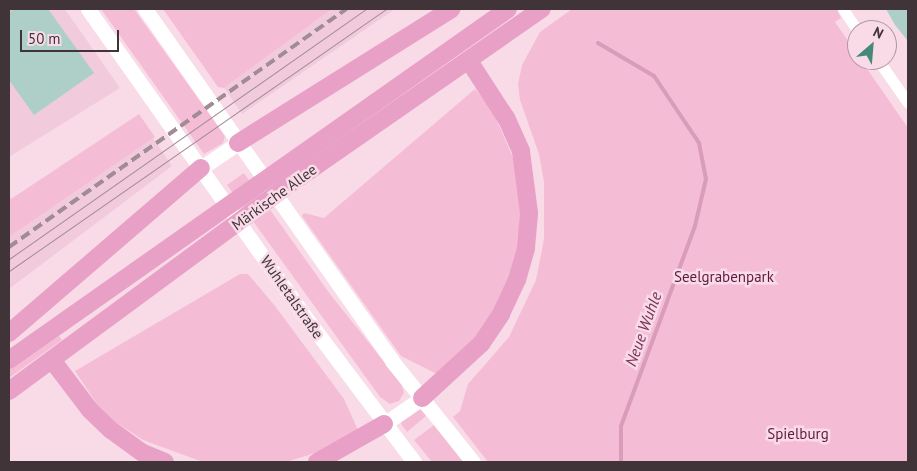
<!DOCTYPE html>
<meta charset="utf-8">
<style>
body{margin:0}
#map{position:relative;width:917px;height:471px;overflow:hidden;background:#f9dbe8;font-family:"PT Sans",sans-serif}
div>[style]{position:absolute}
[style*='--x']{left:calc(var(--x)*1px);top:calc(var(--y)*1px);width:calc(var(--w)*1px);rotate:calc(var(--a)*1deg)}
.built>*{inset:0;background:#f1cbdc}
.green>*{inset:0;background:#f5bcd6}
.stream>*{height:4px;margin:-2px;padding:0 2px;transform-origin:2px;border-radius:2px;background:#d99cb9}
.building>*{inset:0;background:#aecfc7}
.street>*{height:11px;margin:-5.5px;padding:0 5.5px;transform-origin:5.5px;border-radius:5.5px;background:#fff}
.secondary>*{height:15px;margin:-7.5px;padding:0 7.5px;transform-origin:7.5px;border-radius:7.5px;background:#fff}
.primary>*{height:18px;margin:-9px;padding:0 9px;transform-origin:9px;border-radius:9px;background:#e8a0c7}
.tram>*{height:1px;margin:-0.5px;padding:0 0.5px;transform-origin:0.5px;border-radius:0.5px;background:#a18c95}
.rail>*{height:4px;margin-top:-2px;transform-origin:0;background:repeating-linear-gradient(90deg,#a18c95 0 10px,transparent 0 15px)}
span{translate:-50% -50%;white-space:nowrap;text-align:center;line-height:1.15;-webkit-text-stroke:5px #f9dbe8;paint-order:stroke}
.street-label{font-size:15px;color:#403439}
.park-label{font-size:15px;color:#5f1941}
.water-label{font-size:16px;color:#7b335a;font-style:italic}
.frame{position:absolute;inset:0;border:10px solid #403439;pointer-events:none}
.north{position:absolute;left:847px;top:20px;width:50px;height:50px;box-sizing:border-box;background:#f9dbe8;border:1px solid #af98a2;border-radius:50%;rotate:27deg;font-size:14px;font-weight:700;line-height:20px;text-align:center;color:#403439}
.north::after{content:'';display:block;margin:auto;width:18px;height:22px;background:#46897b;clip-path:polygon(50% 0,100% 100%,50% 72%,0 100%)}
.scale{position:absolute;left:20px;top:30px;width:99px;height:22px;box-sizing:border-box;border:2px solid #403439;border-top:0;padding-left:6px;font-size:15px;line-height:18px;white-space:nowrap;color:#403439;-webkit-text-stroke:4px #f9dbe8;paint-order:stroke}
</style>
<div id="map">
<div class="built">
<i style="clip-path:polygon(9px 9px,65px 9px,120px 88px,9px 157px)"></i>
<i style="clip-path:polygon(332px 9px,395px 9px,242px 114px,224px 88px)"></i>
<i style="clip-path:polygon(153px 138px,172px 166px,9px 289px,9px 237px)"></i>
</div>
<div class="green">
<i style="clip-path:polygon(101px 9px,134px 9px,225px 136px,223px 143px,204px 154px)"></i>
<i style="clip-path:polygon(163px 9px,332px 9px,224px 88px,218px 87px)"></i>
<i style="clip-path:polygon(572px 9px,837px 9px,841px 18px,835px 22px,857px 54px,857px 60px,861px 60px,908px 128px,908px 462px,488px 462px,453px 417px,460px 411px,468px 384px,509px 337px,536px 280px,544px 239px,544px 182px,539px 154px,520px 100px,518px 84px,522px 65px,540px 32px)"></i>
<i style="clip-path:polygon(475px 89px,491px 107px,514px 160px,521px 213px,518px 248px,504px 294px,474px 341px,437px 374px,401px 356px,302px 216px,304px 213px,324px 218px)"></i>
<i style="clip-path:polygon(139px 114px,155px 137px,9px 237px,9px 196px,11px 199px)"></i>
<i style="clip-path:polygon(244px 173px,330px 294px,401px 383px,404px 393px,399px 401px,390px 404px,380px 397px,227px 185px)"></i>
<i style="clip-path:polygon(240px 274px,248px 274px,275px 306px,344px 399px,358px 430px,318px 452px,286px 462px,203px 462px,143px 440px,114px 421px,97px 404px,75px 371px)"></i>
<i style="clip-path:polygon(59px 336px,62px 340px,9px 378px,9px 370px)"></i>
<i style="clip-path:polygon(419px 408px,426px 416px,407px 432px,401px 424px,403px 420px)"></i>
<i style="clip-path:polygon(434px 425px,463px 462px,432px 462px,414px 440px)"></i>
</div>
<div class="stream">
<i style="--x:598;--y:43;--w:65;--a:30.5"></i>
<i style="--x:654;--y:76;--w:81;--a:56.1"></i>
<i style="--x:699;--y:143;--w:37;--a:79"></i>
<i style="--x:706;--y:179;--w:48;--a:103.2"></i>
<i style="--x:695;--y:226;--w:213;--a:110.3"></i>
<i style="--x:621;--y:426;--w:36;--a:90"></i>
</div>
<div class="building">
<i style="clip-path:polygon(14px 9px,48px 9px,94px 73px,34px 115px,9px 80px,9px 12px)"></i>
<i style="clip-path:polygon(886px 9px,908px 9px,908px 41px,895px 25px)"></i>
</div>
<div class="street">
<i style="--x:843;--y:9;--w:25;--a:56"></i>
<i style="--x:878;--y:60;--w:52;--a:55.1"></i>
</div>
<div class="secondary">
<i style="--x:88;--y:9;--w:373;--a:54.8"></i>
<i style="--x:303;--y:314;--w:185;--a:53.1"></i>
<i style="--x:145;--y:9;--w:430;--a:54.9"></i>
<i style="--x:392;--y:361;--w:129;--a:51.3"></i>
<i style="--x:201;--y:168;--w:45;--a:-34"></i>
<i style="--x:384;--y:424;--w:46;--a:-34.4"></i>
</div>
<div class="primary">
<i style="--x:238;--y:143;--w:252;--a:-32.1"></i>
<i style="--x:9;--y:333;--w:253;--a:-40.7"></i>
<i style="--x:9;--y:360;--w:610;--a:-35.12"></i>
<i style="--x:52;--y:360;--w:63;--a:52.8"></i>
<i style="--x:90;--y:410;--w:29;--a:44"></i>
<i style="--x:111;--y:430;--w:37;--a:36"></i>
<i style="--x:141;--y:452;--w:26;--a:23"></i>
<i style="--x:9;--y:391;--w:358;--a:-36.4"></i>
<i style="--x:297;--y:179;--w:298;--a:-34.8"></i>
<i style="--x:422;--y:398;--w:80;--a:-42.5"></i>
<i style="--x:481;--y:344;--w:36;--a:-56"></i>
<i style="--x:501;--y:314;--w:38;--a:-65"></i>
<i style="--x:517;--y:280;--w:33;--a:-74"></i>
<i style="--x:526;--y:248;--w:35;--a:-85"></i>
<i style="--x:529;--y:213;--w:63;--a:-97.4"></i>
<i style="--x:521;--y:151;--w:36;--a:-114"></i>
<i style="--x:506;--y:118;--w:68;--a:-123"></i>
<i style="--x:317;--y:462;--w:77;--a:-29.6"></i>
</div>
<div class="tram">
<i style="--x:9;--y:259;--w:436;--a:-35"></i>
<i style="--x:9;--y:271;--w:459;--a:-34.8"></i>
</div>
<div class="rail">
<i style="--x:9;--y:247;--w:413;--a:-35.2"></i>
</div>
<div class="street-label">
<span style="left:274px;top:197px;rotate:-36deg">Märkische Allee</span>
<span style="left:292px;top:297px;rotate:55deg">Wuhletalstraße</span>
</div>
<div class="park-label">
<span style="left:724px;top:277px">Seelgrabenpark</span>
<span style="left:798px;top:434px">Spielburg</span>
</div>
<div class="water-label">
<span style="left:643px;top:329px;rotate:-70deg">Neue Wuhle</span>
</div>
<div class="frame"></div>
<div class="north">N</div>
<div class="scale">50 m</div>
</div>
